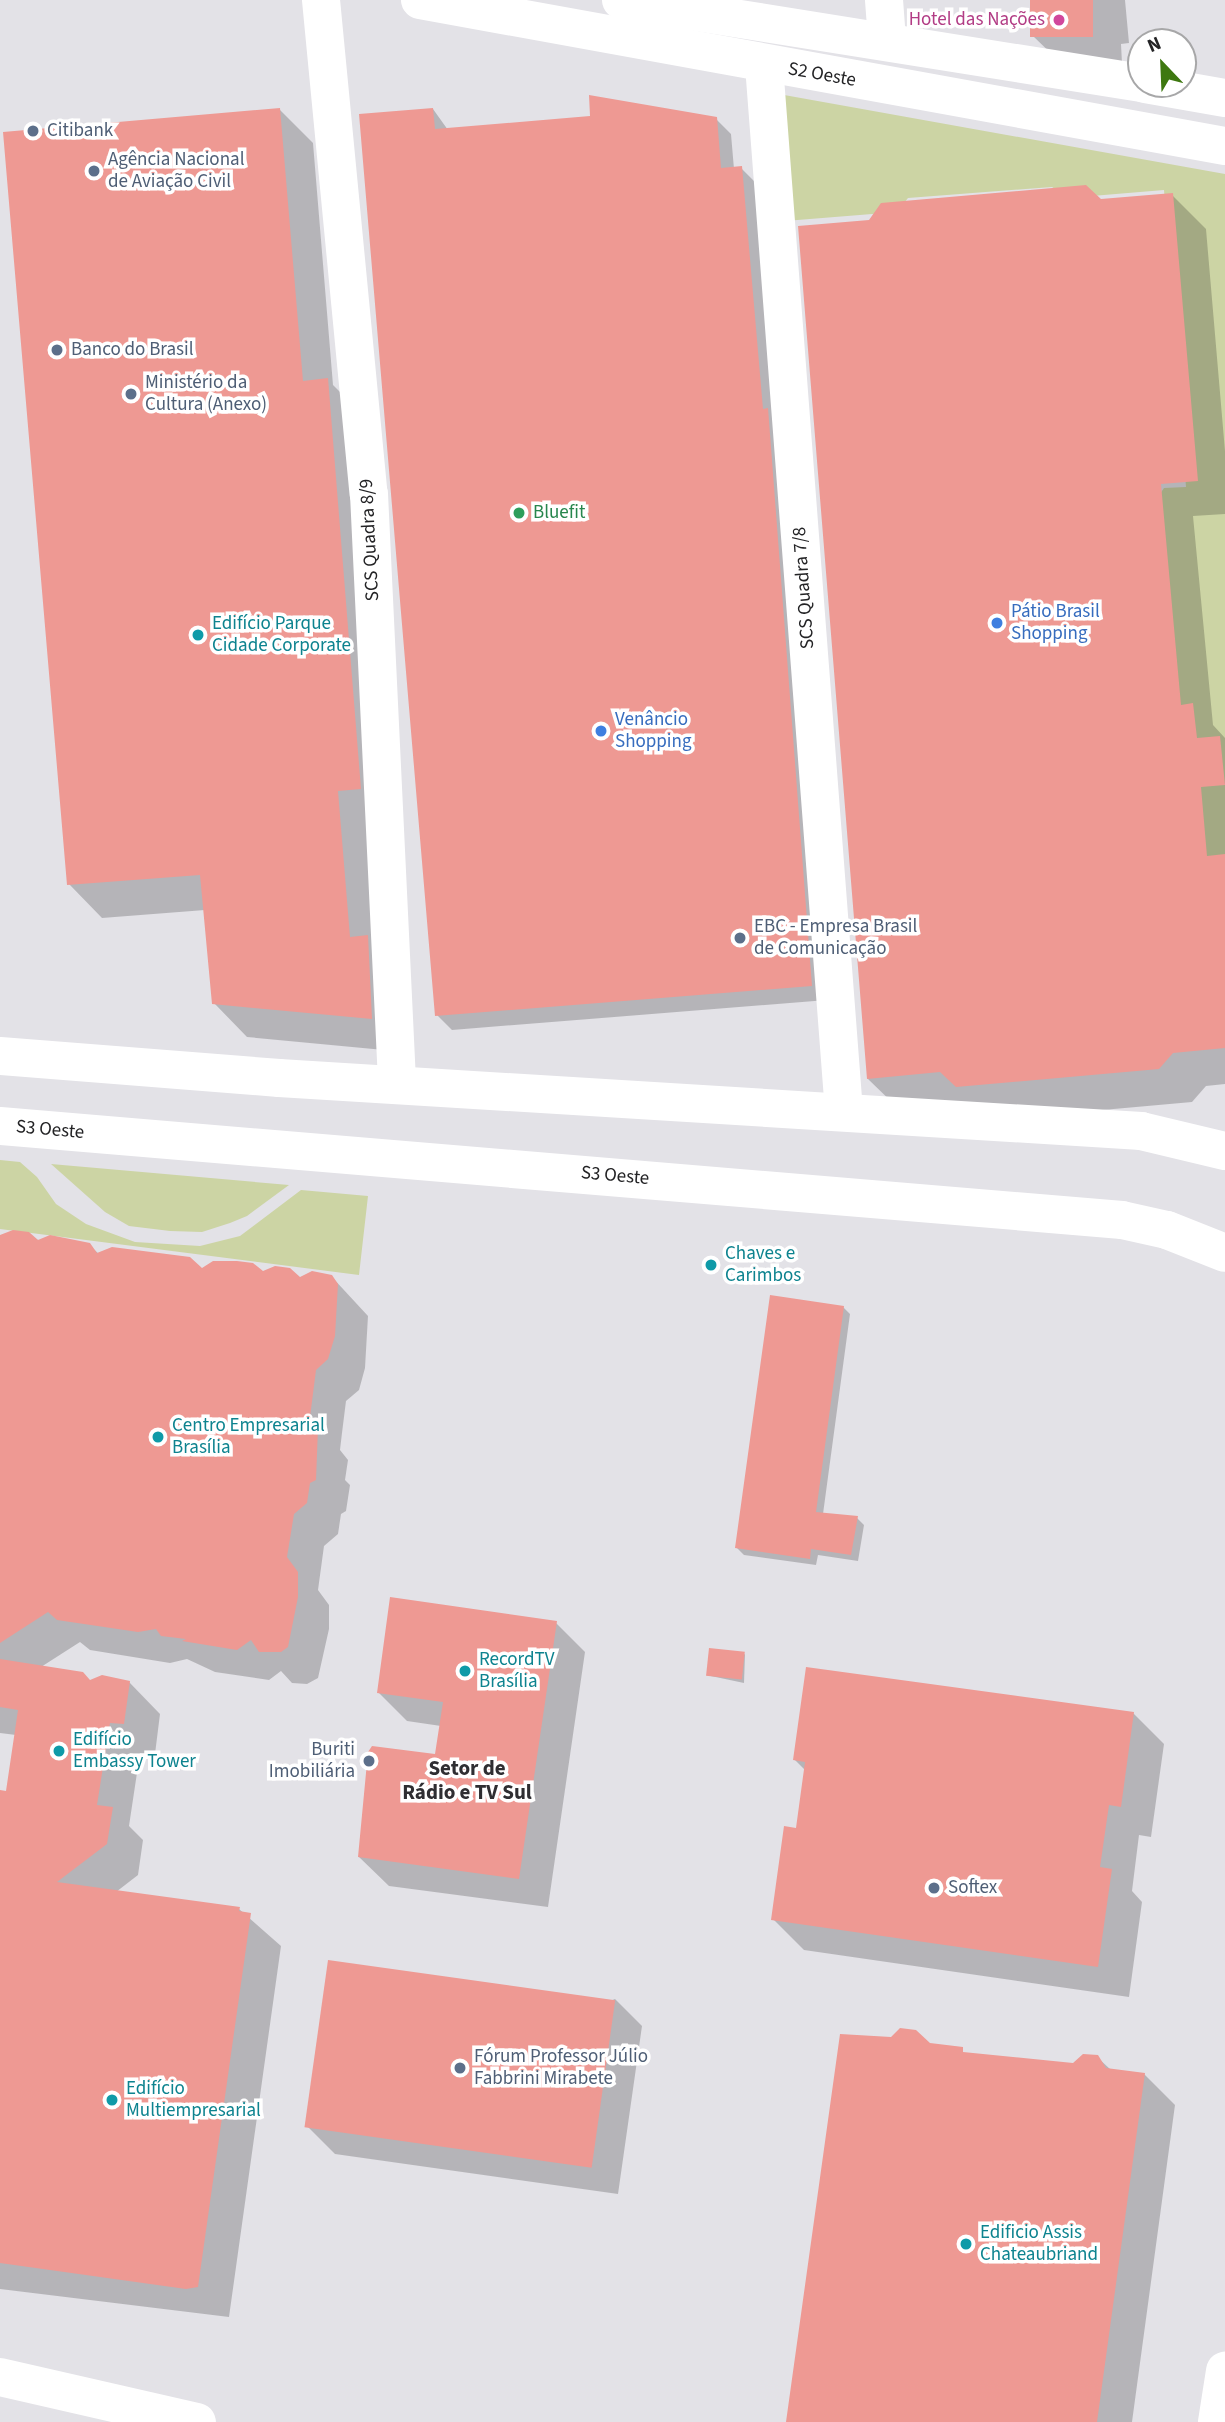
<!DOCTYPE html>
<meta charset="utf-8">
<style>
body{margin:0}
#map{position:relative;width:1225px;height:2422px;overflow:hidden;background:#e3e2e7;font-family:"Source Sans 3",sans-serif}
div>[style]{position:absolute}
[style*='--x']{left:calc(var(--x)*1px);top:calc(var(--y)*1px);width:calc(var(--w)*1px);rotate:calc(var(--a)*1deg)}
.green>*{inset:0;background:#ccd4a4}
.shadow>*{inset:0;background:#0003}
.building>*{inset:0;background:#ee9993;transform-origin:0 0}
.minor>*{height:38px;margin:-19px;padding:0 19px;transform-origin:19px;border-radius:19px;background:#fff}
.major>*{height:38px;margin:-19px;padding:0 19px;transform-origin:19px;border-radius:19px;background:#fff}
.dots>*{width:19px;height:19px;translate:-50% -50%;box-sizing:border-box;border:4px solid #fff;border-radius:50%}
span{translate:-50% -50%;white-space:nowrap;text-align:center;line-height:1.15;-webkit-text-stroke:7px #fff;paint-order:stroke}
.hotel-label{font-size:19px;color:#b23c85}
.right{translate:-100% -50%;text-align:right}
.street-label{font-size:19px;color:#232325}
.service-label{font-size:19px;color:#4e5e75}
.left{translate:0 -50%;text-align:left}
.leisure-label{font-size:19px;color:#27864d}
.shop-label{font-size:19px;color:#366cbe}
.culture-label{font-size:19px;color:#0d838f}
.neighbourhood-label{font-size:21px;color:#2f2e32;font-weight:700}
.north{position:absolute;left:1127px;top:28px;width:70px;height:70px;box-sizing:border-box;background:#fff;border:2px solid #a7a7a8;border-radius:50%;rotate:337deg;font-size:19px;font-weight:700;line-height:28px;text-align:center;color:#232325}
.north::after{content:'';display:block;margin:auto;width:24px;height:32px;background:#3e7810;clip-path:polygon(50% 0,100% 100%,50% 72%,0 100%)}
</style>
<div id="map">
<div class="green">
<i style="clip-path:polygon(773px 93px,1225px 174px,1225px 1015px,1174px 841px,1150px 509px,1164px 488px,1186px 487px,1164px 190px,1068px 198px,1052px 187px,908px 198px,897px 212px,785px 221px)"></i>
<i style="clip-path:polygon(0 1160px,20px 1162px,37px 1177px,56px 1204px,86px 1224px,135px 1242px,200px 1246px,240px 1236px,301px 1190px,368px 1196px,359px 1275px,0 1229px)"></i>
<i style="clip-path:polygon(51px 1164px,289px 1185px,247px 1216px,230px 1223px,202px 1232px,170px 1231px,129px 1226px,105px 1212px)"></i>
</div>
<div class="shadow">
<i style="clip-path:polygon(1031px 0,1125px 0,1129px 43px,1121px 44px,1122px 63px,1062px 64px,1034px 37px)"></i>
<i style="clip-path:polygon(433px 109px,448px 130px,716px 119px,731px 134px,734px 169px,741px 168px,756px 183px,827px 1000px,452px 1030px,437px 1015px)"></i>
<i style="clip-path:polygon(280px 110px,313px 143px,333px 385px,361px 413px,405px 1052px,247px 1037px,214px 1003px,205px 910px,102px 918px,69px 884px)"></i>
<i style="clip-path:polygon(1172px 195px,1206px 229px,1225px 451px,1225px 514px,1193px 516px,1213px 725px,1225px 738px,1225px 1084px,1206px 1086px,1192px 1102px,991px 1120px,902px 1112px,868px 1079px,1100px 201px)"></i>
<i style="clip-path:polygon(0 1236px,89px 1245px,99px 1254px,202px 1270px,300px 1279px,331px 1276px,368px 1316px,365px 1368px,359px 1390px,346px 1401px,342px 1433px,340px 1450px,348px 1460px,345px 1480px,350px 1485px,346px 1511px,341px 1514px,338px 1534px,324px 1546px,318px 1590px,329px 1605px,329px 1629px,318px 1678px,307px 1684px,292px 1683px,281px 1671px,269px 1680px,215px 1672px,187px 1659px,170px 1663px,90px 1650px,80px 1642px,41px 1667px,91px 1682px,129px 1682px,160px 1714px,155px 1754px,140px 1753px,129px 1826px,143px 1840px,138px 1875px,116px 1892px,239px 1909px,281px 1946px,229px 2317px,0 2289px,0 1792px,7px 1793px,16px 1735px,0 1733px)"></i>
<i style="clip-path:polygon(843px 1307px,850px 1314px,823px 1514px,857px 1518px,864px 1525px,858px 1561px,818px 1555px,816px 1565px,744px 1555px,737px 1548px)"></i>
<i style="clip-path:polygon(556px 1623px,585px 1652px,548px 1907px,389px 1886px,359px 1857px,437px 1756px,441px 1726px,407px 1721px,378px 1692px)"></i>
<i style="clip-path:polygon(745px 1654px,744px 1683px,706px 1675px)"></i>
<i style="clip-path:polygon(1133px 1713px,1164px 1744px,1151px 1837px,1139px 1835px,1132px 1891px,1142px 1902px,1129px 1997px,804px 1950px,773px 1919px,797px 1830px,805px 1770px,795px 1760px)"></i>
<i style="clip-path:polygon(615px 1999px,642px 2026px,618px 2194px,335px 2154px,308px 2127px)"></i>
<i style="clip-path:polygon(929px 2045px,967px 2054px,1074px 2065px,1097px 2057px,1111px 2070px,1144px 2074px,1175px 2105px,1132px 2422px,799px 2422px)"></i>
</div>
<div class="building">
<i style="left:1030px;top:0;width:63px;height:37px"></i>
<i style="clip-path:polygon(589px 95px,717px 117px,721px 168px,742px 166px,763px 409px,768px 408px,812px 986px,435px 1016px,359px 114px,433px 108px,435px 129px,590px 116px)"></i>
<i style="clip-path:polygon(280px 108px,303px 381px,328px 378px,361px 789px,338px 791px,350px 937px,368px 935px,372px 1019px,212px 1004px,200px 875px,67px 885px,3px 132px)"></i>
<i style="clip-path:polygon(1086px 185px,1101px 199px,1173px 193px,1198px 481px,1161px 484px,1181px 705px,1193px 703px,1197px 738px,1220px 736px,1225px 785px,1201px 787px,1207px 856px,1225px 854px,1225px 1048px,1173px 1053px,1159px 1069px,956px 1087px,940px 1072px,867px 1079px,798px 226px,869px 220px,881px 203px)"></i>
<i style="clip-path:polygon(13px 1230px,29px 1232px,38px 1240px,50px 1235px,90px 1243px,97px 1253px,112px 1247px,190px 1257px,202px 1268px,213px 1261px,237px 1261px,253px 1263px,263px 1271px,275px 1266px,290px 1268px,300px 1277px,312px 1271px,332px 1275px,338px 1284px,335px 1336px,328px 1359px,316px 1370px,310px 1417px,318px 1428px,316px 1480px,310px 1483px,307px 1503px,294px 1514px,287px 1557px,298px 1572px,298px 1597px,288px 1647px,281px 1652px,259px 1652px,251px 1640px,237px 1650px,182px 1641px,186px 1639px,161px 1636px,156px 1629px,138px 1632px,57px 1620px,48px 1612px,0 1643px,0 1235px)"></i>
<i style="clip-path:polygon(770px 1295px,844px 1306px,816px 1512px,858px 1516px,851px 1555px,811px 1549px,810px 1559px,735px 1548px)"></i>
<i style="clip-path:polygon(390px 1597px,557px 1621px,519px 1879px,358px 1857px,368px 1752px,372px 1746px,435px 1754px,443px 1702px,377px 1693px)"></i>
<i style="left:709px;top:1648px;width:36px;height:28px;rotate:6deg"></i>
<i style="clip-path:polygon(0 1659px,83px 1672px,90px 1680px,102px 1675px,130px 1681px,124px 1724px,110px 1723px,97px 1805px,113px 1807px,107px 1844px,57px 1882px,240px 1907px,239px 1911px,251px 1913px,198px 2287px,186px 2289px,0 2263px,0 1790px,6px 1791px,18px 1710px,0 1707px)"></i>
<i style="clip-path:polygon(806px 1667px,1134px 1712px,1121px 1807px,1109px 1805px,1100px 1867px,1112px 1869px,1098px 1967px,771px 1920px,784px 1826px,796px 1828px,805px 1762px,793px 1760px)"></i>
<i style="left:328px;top:1960px;width:290px;height:169px;rotate:8deg"></i>
<i style="clip-path:polygon(900px 2028px,916px 2030px,930px 2043px,963px 2047px,963px 2052px,1073px 2063px,1083px 2054px,1098px 2055px,1106px 2068px,1145px 2073px,1097px 2422px,786px 2422px,840px 2034px,891px 2037px)"></i>
</div>
<div class="minor">
<i style="--x:321;--y:0;--w:496;--a:84.5"></i>
<i style="--x:369;--y:494;--w:589;--a:87.27"></i>
<i style="--x:884;--y:0;--w:40;--a:85.7"></i>
<i style="--x:764;--y:65;--w:1049;--a:85.63"></i>
</div>
<div class="major">
<i style="--x:420;--y:0;--w:818;--a:10.28"></i>
<i style="--x:621;--y:0;--w:527;--a:9.07"></i>
<i style="--x:1145;--y:84;--w:81;--a:9.9"></i>
<i style="--x:0;--y:1056;--w:280;--a:4.5"></i>
<i style="--x:279;--y:1078;--w:864;--a:3.52"></i>
<i style="--x:1141;--y:1131;--w:86;--a:13.4"></i>
<i style="--x:0;--y:1126;--w:1126;--a:4.79"></i>
<i style="--x:1122;--y:1220;--w:46;--a:12.5"></i>
<i style="--x:1167;--y:1230;--w:62;--a:21.6"></i>
<i style="--x:0;--y:2377;--w:202;--a:12.9"></i>
<i style="--x:1217;--y:2422;--w:52;--a:-81.1"></i>
</div>
<div class="dots">
<i style="left:1059px;top:20px;background:#d1479c"></i>
<i style="left:33px;top:131px;background:#5c6f8a"></i>
<i style="left:94px;top:171px;background:#5c6f8a"></i>
<i style="left:57px;top:350px;background:#5c6f8a"></i>
<i style="left:131px;top:394px;background:#5c6f8a"></i>
<i style="left:519px;top:513px;background:#2e9e5b"></i>
<i style="left:997px;top:623px;background:#3f7fe0"></i>
<i style="left:198px;top:635px;background:#0f9aa8"></i>
<i style="left:601px;top:731px;background:#3f7fe0"></i>
<i style="left:740px;top:938px;background:#5c6f8a"></i>
<i style="left:711px;top:1265px;background:#0f9aa8"></i>
<i style="left:158px;top:1437px;background:#0f9aa8"></i>
<i style="left:465px;top:1671px;background:#0f9aa8"></i>
<i style="left:59px;top:1751px;background:#0f9aa8"></i>
<i style="left:369px;top:1761px;background:#5c6f8a"></i>
<i style="left:934px;top:1888px;background:#5c6f8a"></i>
<i style="left:460px;top:2068px;background:#5c6f8a"></i>
<i style="left:112px;top:2100px;background:#0f9aa8"></i>
<i style="left:966px;top:2244px;background:#0f9aa8"></i>
</div>
<div class="hotel-label">
<span class="right" style="left:1045px;top:20px">Hotel das Nações</span>
</div>
<div class="street-label">
<span style="left:822px;top:75px;rotate:10deg">S2 Oeste</span>
<span style="left:370px;top:540px;rotate:-93deg">SCS Quadra 8/9</span>
<span style="left:804px;top:588px;rotate:-94deg">SCS Quadra 7/8</span>
<span style="left:50px;top:1130px;rotate:5deg">S3 Oeste</span>
<span style="left:615px;top:1176px;rotate:5deg">S3 Oeste</span>
</div>
<div class="service-label">
<span class="left" style="left:47px;top:131px">Citibank</span>
<span class="left" style="left:108px;top:171px">Agência Nacional<br>de Aviação Civil</span>
<span class="left" style="left:71px;top:350px">Banco do Brasil</span>
<span class="left" style="left:145px;top:394px">Ministério da<br>Cultura (Anexo)</span>
<span class="left" style="left:754px;top:938px">EBC - Empresa Brasil<br>de Comunicação</span>
<span class="right" style="left:355px;top:1761px">Buriti<br>Imobiliária</span>
<span class="left" style="left:948px;top:1888px">Softex</span>
<span class="left" style="left:474px;top:2068px">Fórum Professor Júlio<br>Fabbrini Mirabete</span>
</div>
<div class="leisure-label">
<span class="left" style="left:533px;top:513px">Bluefit</span>
</div>
<div class="shop-label">
<span class="left" style="left:1011px;top:623px">Pátio Brasil<br>Shopping</span>
<span class="left" style="left:615px;top:731px">Venâncio<br>Shopping</span>
</div>
<div class="culture-label">
<span class="left" style="left:212px;top:635px">Edifício Parque<br>Cidade Corporate</span>
<span class="left" style="left:725px;top:1265px">Chaves e<br>Carimbos</span>
<span class="left" style="left:172px;top:1437px">Centro Empresarial<br>Brasília</span>
<span class="left" style="left:479px;top:1671px">RecordTV<br>Brasília</span>
<span class="left" style="left:73px;top:1751px">Edifício<br>Embassy Tower</span>
<span class="left" style="left:126px;top:2100px">Edifício<br>Multiempresarial</span>
<span class="left" style="left:980px;top:2244px">Edificio Assis<br>Chateaubriand</span>
</div>
<div class="neighbourhood-label">
<span style="left:467px;top:1780px">Setor de<br>Rádio e TV Sul</span>
</div>
<div class="north">N</div>
</div>
